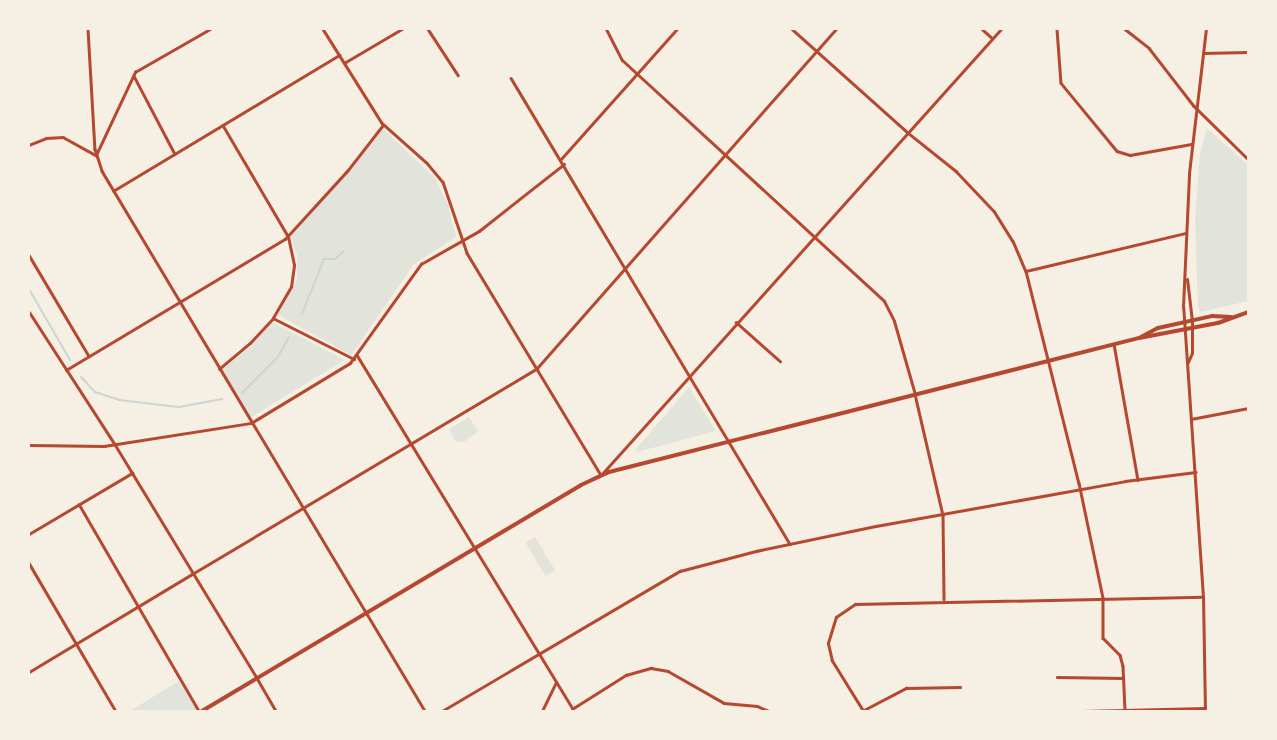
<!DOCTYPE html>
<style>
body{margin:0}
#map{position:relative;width:1277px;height:740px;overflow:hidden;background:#f6efe4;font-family:Quicksand,sans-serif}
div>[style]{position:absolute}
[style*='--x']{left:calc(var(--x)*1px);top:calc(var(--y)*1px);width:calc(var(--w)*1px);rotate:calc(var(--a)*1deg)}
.green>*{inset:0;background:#e2e4dc;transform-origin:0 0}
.stream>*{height:2px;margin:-1px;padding:0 1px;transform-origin:1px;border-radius:1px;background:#c9d6d2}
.minor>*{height:2.5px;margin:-1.25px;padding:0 1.25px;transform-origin:1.25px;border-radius:1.25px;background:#b5482f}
.tertiary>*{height:3px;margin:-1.5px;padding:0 1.5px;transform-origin:1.5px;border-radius:1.5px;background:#b5482f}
.secondary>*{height:3px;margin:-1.5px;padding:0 1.5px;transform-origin:1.5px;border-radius:1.5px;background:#b5482f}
.primary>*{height:4px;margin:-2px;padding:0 2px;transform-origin:2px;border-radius:2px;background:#b5482f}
span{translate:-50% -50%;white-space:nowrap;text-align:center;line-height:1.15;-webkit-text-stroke:5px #f6efe4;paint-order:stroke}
.frame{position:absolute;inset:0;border:30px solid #f6efe4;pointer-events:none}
</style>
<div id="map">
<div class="green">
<i style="clip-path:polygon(1207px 128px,1248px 165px,1248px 301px,1201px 312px,1198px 308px,1195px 220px,1200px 153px)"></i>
<i style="clip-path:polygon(383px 129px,435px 178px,448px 205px,456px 237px,414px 264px,351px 355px,278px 315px,297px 279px,297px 255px,291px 237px)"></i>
<i style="clip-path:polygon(272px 322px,345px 360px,251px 417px,222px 369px,250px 347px)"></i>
<i style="clip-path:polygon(689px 387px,716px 431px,637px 452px,636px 449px)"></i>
<i style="clip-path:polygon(469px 417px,478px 431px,464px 442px,455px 441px,449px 429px)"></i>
<i style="left:535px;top:537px;width:39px;height:11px;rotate:59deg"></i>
<i style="clip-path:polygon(179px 681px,197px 711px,130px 711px)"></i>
</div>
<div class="stream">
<i style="--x:29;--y:289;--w:82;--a:60"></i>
<i style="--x:302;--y:314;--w:59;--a:-68.2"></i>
<i style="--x:324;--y:259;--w:11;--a:0"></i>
<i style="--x:335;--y:259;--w:12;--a:-42"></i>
<i style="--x:81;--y:377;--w:21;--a:47"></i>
<i style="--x:95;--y:392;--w:25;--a:18"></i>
<i style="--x:119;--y:400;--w:60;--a:6.7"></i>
<i style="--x:179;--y:407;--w:44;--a:-10.5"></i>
<i style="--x:242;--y:393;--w:49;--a:-45"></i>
<i style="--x:277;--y:358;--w:24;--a:-60"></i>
</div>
<div class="minor">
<i style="--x:88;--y:29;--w:120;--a:86.7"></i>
<i style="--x:95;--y:149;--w:23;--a:72"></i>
<i style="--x:102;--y:171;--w:629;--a:59.11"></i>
<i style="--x:323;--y:29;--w:111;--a:57.9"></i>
<i style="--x:382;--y:123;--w:60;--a:41.6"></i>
<i style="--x:427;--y:163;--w:25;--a:50"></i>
<i style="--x:443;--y:182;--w:75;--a:71.3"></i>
<i style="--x:467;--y:253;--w:259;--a:58.9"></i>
<i style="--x:601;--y:475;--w:599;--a:-48.11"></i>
<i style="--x:428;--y:29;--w:55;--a:56.9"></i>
<i style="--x:792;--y:29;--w:154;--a:41.8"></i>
<i style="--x:907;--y:132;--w:63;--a:38.5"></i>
<i style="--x:956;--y:171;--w:55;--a:46.5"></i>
<i style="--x:994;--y:211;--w:36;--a:58"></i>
<i style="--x:1013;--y:241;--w:33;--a:67"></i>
<i style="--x:1026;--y:271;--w:219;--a:76"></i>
<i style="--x:1079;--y:483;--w:117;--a:78.2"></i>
<i style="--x:1103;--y:598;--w:40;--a:90"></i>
<i style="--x:1103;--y:638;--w:24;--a:45"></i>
<i style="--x:1120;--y:655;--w:11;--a:75"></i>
<i style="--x:1123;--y:666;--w:44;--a:87.4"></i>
<i style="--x:982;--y:29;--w:13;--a:42"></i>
<i style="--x:1057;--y:29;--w:54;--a:85.8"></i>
<i style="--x:1061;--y:83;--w:88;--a:50.5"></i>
<i style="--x:1117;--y:151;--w:14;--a:17"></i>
<i style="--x:1130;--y:155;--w:62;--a:-10.2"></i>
<i style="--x:1125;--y:29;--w:31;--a:38"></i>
<i style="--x:1149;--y:48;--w:73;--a:52.2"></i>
<i style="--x:1194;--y:106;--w:76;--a:44.5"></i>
<i style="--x:1203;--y:53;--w:45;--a:-1.3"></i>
<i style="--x:344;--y:63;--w:67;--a:-30.4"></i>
<i style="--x:134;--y:76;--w:88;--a:62.3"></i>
<i style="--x:511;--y:78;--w:543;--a:59.09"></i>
<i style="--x:29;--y:145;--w:18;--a:-22"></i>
<i style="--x:46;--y:138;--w:17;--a:-3"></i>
<i style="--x:63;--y:137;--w:38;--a:29"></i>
<i style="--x:96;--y:155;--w:92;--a:-64.8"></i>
<i style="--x:135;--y:72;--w:86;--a:-29.8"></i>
<i style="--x:561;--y:159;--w:174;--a:-48.3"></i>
<i style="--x:113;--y:191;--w:264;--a:-31"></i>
<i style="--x:29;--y:255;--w:117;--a:59.3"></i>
<i style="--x:1026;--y:271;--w:163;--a:-13.4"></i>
<i style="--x:273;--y:318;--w:91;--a:26.8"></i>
<i style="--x:736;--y:322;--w:59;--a:41.6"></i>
<i style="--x:1114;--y:344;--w:138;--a:80"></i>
<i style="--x:357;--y:355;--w:417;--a:58.6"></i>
<i style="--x:219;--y:369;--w:40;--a:-40"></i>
<i style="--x:250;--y:343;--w:34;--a:-47"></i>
<i style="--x:273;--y:318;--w:36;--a:-60"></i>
<i style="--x:291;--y:287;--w:22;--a:-82"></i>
<i style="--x:294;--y:265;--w:29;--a:-102"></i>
<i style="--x:288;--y:237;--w:129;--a:-120.4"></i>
<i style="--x:66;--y:370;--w:255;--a:-30.9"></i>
<i style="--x:285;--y:239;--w:93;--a:-47.6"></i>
<i style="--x:348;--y:170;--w:57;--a:-52.1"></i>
<i style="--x:915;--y:394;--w:124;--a:77"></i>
<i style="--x:943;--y:515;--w:84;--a:89.3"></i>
<i style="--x:1191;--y:419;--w:58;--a:-10.9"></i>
<i style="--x:29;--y:445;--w:75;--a:0.8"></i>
<i style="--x:104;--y:446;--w:149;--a:-8.9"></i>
<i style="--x:251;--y:423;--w:116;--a:-31.2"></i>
<i style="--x:350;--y:363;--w:122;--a:-54.4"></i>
<i style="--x:421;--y:264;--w:67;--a:-29.6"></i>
<i style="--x:479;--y:231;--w:108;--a:-38.2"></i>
<i style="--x:79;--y:504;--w:239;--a:59.9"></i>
<i style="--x:29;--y:534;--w:120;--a:-30.6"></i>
<i style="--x:29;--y:563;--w:172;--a:59.6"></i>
<i style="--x:29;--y:672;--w:190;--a:-31"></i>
<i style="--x:1057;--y:677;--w:66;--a:0.9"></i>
<i style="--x:572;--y:709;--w:64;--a:-32.2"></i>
<i style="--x:626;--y:675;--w:26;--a:-16"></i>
<i style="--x:651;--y:668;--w:17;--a:10"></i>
<i style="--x:668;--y:671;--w:64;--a:29.7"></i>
<i style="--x:724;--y:703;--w:33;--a:5"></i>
<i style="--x:757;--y:706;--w:13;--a:23"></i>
<i style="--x:442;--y:711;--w:276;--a:-30.5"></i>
<i style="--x:680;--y:571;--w:79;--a:-14.7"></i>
<i style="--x:756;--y:551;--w:123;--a:-11.8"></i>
<i style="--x:876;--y:526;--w:253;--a:-10.2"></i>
<i style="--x:1125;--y:481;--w:71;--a:-7.3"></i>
<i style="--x:542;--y:711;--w:32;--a:-64"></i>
<i style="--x:862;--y:711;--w:50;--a:-27.6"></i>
<i style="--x:906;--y:688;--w:54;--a:-1.1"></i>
<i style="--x:863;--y:711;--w:59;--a:-121.8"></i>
<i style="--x:832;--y:661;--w:18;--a:-103"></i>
<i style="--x:828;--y:643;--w:27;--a:-73"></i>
<i style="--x:836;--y:617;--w:23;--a:-34"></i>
<i style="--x:855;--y:604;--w:348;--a:-1.2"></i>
<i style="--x:1082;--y:711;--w:123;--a:-1.4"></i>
</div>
<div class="tertiary">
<i style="--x:606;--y:29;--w:35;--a:63"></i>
<i style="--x:622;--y:60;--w:356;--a:42.6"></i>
<i style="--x:884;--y:301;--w:22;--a:63"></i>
<i style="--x:894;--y:321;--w:76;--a:74"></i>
<i style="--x:29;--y:312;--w:158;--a:57.1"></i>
<i style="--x:115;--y:445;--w:271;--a:58.7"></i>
<i style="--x:192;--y:574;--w:402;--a:-30.8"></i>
<i style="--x:537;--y:368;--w:452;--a:-48.6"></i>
</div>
<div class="secondary">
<i style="--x:1187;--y:279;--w:42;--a:83.2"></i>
<i style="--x:1192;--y:321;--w:32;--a:90"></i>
<i style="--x:1192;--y:353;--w:10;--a:114"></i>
<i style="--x:256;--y:677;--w:39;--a:60"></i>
<i style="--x:1205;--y:711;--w:114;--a:-91"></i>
<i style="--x:1203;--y:597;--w:291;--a:-93.9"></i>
<i style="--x:1183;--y:307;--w:134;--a:-87.4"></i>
<i style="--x:1189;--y:173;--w:145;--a:-83.3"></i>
</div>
<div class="primary">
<i style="--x:1141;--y:337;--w:19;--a:-28"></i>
<i style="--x:1158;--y:328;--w:55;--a:-12.5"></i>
<i style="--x:1212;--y:316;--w:19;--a:3"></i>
<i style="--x:202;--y:711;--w:441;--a:-30.8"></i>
<i style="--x:581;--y:485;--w:31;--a:-25"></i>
<i style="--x:609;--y:472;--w:547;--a:-14.19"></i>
<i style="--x:1139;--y:338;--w:80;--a:-10.8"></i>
<i style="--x:1218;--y:323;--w:32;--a:-20"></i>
</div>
<div class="frame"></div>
</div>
